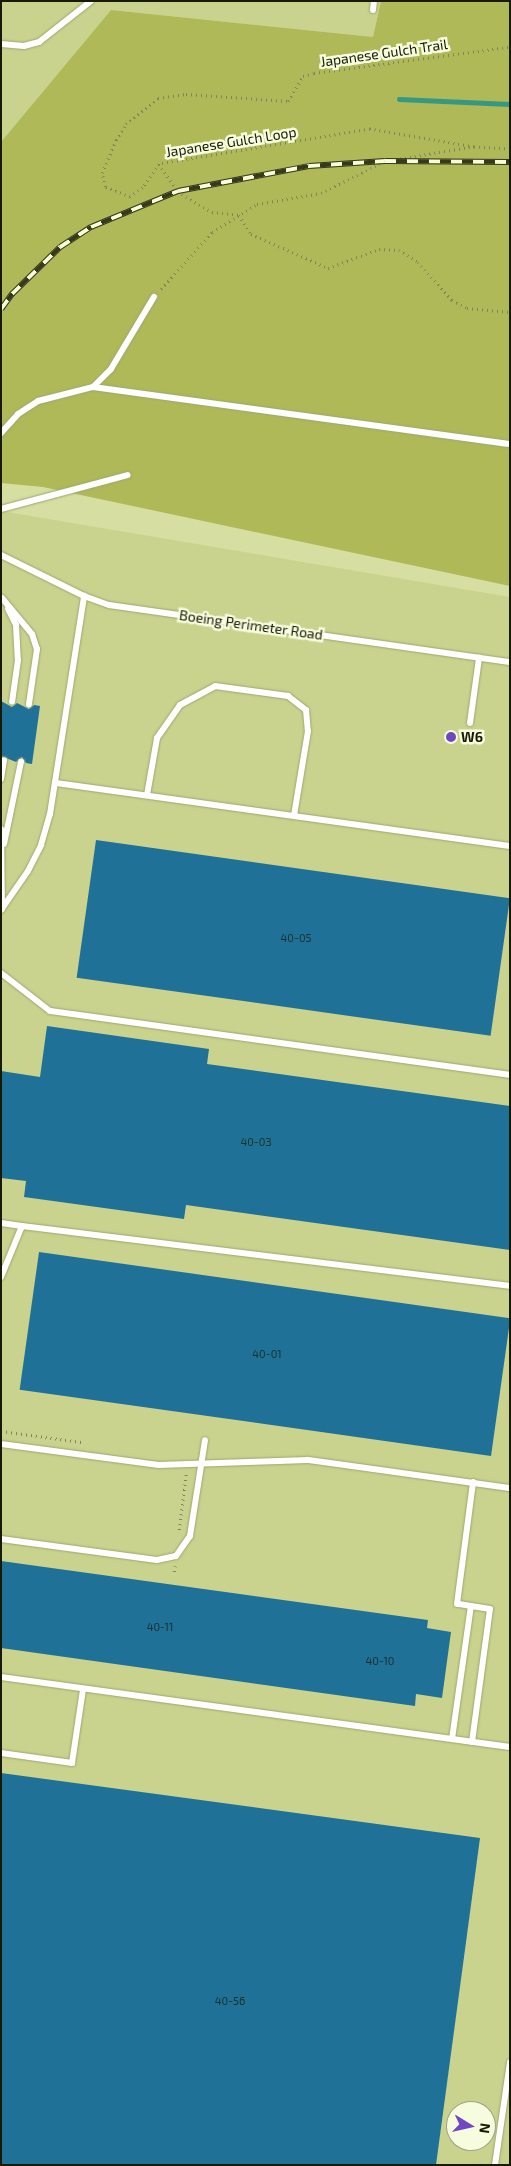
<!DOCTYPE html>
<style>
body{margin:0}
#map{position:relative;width:511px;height:2166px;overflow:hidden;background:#d6dea1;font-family:"Exo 2",sans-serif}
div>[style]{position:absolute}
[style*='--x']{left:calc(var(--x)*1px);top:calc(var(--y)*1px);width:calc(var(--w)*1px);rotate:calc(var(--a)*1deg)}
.built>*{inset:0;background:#cad38e}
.green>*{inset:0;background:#afb958}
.stream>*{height:4.5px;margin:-2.25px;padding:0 2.25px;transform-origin:2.25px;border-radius:2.25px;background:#379881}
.building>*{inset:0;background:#207198;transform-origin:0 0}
.path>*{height:2.5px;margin-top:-1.25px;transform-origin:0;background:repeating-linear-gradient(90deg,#80855a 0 1px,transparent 0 5px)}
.roads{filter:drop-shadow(0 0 1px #a0a76d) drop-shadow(0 0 1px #a0a76d)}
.service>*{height:6px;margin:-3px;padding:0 3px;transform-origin:3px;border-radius:3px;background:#fff}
.rail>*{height:5.5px;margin-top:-2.75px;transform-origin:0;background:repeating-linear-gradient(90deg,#f7fcde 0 11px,#36391d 0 22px);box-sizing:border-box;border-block:1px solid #36391d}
.dots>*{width:14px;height:14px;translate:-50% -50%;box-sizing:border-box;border:2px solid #f7fcde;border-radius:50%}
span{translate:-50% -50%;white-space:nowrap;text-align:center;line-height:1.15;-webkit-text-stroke:5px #f7fcde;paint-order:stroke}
.number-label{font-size:11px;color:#1a3029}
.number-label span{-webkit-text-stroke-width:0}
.street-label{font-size:14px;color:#181a04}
.poi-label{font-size:14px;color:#181a04;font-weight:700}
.left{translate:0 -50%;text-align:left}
.frame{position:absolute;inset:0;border:2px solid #181a04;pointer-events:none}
.north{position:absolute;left:446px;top:2101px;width:50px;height:50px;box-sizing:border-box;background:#f7fcde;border:1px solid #9ea287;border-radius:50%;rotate:99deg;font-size:14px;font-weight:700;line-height:20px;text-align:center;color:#181a04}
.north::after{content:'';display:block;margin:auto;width:18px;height:22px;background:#7048c1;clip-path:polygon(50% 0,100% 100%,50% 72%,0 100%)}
</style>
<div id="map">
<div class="built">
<i style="clip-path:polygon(1px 1px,381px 1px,373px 37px,111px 10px,1px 142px)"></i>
<i style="clip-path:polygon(evenodd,1px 511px,510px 597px,510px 2165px,1px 2165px,1px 511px,456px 2111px,486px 2111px,486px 2141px,456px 2141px,456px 2111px)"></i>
</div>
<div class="green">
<i style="clip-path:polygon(381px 1px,510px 1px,510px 586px,43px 487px,1px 483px,1px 142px,111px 10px,373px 37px)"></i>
</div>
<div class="stream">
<i style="--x:399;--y:99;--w:111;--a:2.6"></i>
</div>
<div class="building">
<i style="clip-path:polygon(1px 701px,12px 707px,17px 703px,29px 709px,34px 705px,40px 706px,32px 764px,26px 763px,22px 757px,16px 762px,1px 756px)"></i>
<i style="left:96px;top:840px;width:418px;height:139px;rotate:8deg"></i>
<i style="clip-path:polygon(47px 1026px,209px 1049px,207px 1064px,510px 1106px,510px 1250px,186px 1205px,184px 1219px,24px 1197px,26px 1181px,1px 1178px,1px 1071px,40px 1077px)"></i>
<i style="left:39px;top:1252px;width:476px;height:139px;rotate:8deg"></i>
<i style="clip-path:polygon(1px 1561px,428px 1620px,427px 1628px,451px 1632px,442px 1698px,416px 1694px,415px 1706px,1px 1648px)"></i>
<i style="clip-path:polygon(1px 1773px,480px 1838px,436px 2165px,1px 2165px)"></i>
</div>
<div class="path">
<i style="--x:510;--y:149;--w:36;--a:-177"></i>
<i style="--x:474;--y:147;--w:106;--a:-170.2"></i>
<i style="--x:370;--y:129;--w:214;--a:170.6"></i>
<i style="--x:159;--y:164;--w:33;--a:55"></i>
<i style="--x:178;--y:191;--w:10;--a:37"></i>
<i style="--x:186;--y:197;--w:30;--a:30"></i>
<i style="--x:212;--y:212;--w:27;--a:6"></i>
<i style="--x:239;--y:215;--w:22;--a:58"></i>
<i style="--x:251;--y:234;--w:84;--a:23.8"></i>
<i style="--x:328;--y:268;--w:54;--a:-20.4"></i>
<i style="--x:379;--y:249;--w:20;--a:3"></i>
<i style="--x:399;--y:250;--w:22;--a:32"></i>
<i style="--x:418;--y:262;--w:51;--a:48.2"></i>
<i style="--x:452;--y:300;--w:17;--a:28"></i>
<i style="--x:467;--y:308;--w:43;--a:5.3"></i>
<i style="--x:159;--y:164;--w:29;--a:124"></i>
<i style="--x:143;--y:188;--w:16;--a:145"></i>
<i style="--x:130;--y:197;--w:27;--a:-158"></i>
<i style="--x:105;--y:187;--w:14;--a:-102"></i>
<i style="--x:102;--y:173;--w:36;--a:-67"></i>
<i style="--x:116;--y:140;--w:19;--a:-58"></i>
<i style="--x:126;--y:124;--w:41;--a:-39.1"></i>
<i style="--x:158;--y:98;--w:28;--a:-8"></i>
<i style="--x:186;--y:94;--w:102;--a:3.9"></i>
<i style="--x:288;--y:101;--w:29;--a:-59"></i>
<i style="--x:303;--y:76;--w:11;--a:-15"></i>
<i style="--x:314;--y:73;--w:198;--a:-7.6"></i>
<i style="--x:161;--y:289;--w:76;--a:-48.2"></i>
<i style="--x:212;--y:232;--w:53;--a:-31.9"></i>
<i style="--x:257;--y:204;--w:65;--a:-9.8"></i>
<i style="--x:321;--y:193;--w:72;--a:-26.6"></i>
<i style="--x:385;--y:161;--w:86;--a:-9.4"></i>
<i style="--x:1;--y:1431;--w:81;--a:7.8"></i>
<i style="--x:179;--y:1530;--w:56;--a:-82.9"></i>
<i style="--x:174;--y:1572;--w:6;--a:-81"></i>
</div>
<div class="roads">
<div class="service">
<i style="--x:373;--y:10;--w:9;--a:-84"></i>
<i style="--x:1;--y:44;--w:23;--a:5"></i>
<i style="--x:24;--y:46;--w:16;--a:-15"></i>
<i style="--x:39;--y:42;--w:66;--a:-38.3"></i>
<i style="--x:93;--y:387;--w:421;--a:7.8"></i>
<i style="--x:1;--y:433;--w:25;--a:-48"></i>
<i style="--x:18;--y:414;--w:24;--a:-33"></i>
<i style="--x:38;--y:401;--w:57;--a:-14.3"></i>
<i style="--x:93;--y:387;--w:25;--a:-45"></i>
<i style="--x:111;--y:369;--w:84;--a:-59.2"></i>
<i style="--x:1;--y:509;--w:131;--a:-15"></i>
<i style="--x:1;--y:555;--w:93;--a:26.3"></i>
<i style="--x:84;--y:596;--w:27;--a:20"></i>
<i style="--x:109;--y:605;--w:405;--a:8.1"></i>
<i style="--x:2;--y:598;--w:47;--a:50.2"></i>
<i style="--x:32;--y:634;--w:16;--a:72"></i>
<i style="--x:37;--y:649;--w:56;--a:98.3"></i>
<i style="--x:8;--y:609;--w:18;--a:63"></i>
<i style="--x:16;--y:625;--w:35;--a:87"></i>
<i style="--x:18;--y:660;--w:42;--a:98.1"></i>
<i style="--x:470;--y:723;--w:66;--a:-82.1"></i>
<i style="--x:1;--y:779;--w:19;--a:-81"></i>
<i style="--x:56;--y:783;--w:458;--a:7.9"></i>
<i style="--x:147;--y:795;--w:58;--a:-80"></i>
<i style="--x:157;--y:738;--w:40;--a:-55.1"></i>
<i style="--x:180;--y:705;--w:40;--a:-28"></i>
<i style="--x:215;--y:686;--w:74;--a:7.8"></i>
<i style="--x:288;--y:696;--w:23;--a:38"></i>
<i style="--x:306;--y:710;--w:21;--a:85"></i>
<i style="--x:308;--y:731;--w:86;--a:99.4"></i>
<i style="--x:1;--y:829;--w:80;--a:89.3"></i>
<i style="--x:4;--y:844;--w:84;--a:-78.3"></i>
<i style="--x:1;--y:910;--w:47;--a:-55.3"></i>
<i style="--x:28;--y:871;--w:29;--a:-63"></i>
<i style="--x:41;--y:845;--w:32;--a:-74"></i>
<i style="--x:50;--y:814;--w:221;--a:-81.1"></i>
<i style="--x:1;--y:973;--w:62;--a:37.8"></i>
<i style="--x:50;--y:1011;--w:464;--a:7.9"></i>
<i style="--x:1;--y:1223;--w:21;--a:8"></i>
<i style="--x:22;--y:1226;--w:55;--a:112.4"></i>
<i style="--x:22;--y:1226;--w:492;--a:7"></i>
<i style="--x:1;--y:1444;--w:159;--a:7.6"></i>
<i style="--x:159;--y:1465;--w:149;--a:-1.9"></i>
<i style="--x:308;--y:1460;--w:204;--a:7.9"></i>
<i style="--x:1;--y:1539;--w:157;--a:7.7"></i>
<i style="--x:157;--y:1560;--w:19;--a:-12"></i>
<i style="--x:176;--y:1556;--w:24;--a:-55"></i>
<i style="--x:190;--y:1536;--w:97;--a:-81.1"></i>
<i style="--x:1;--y:1677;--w:514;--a:7.83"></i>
<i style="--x:452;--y:1739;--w:134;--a:-81.9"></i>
<i style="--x:472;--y:1742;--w:134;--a:-82.3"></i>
<i style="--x:490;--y:1609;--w:33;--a:-171"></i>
<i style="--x:457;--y:1604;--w:123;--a:-82.5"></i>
<i style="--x:1;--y:1753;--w:72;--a:8"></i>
<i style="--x:72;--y:1763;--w:75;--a:-81.5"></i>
<i style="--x:495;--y:2165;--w:104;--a:-81.7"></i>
</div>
</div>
<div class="rail">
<i style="--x:1;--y:309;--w:19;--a:-54"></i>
<i style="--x:12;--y:294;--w:67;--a:-44.4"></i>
<i style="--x:60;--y:247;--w:37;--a:-33"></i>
<i style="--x:91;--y:227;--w:94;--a:-22.5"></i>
<i style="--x:178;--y:191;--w:133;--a:-10.8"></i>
<i style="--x:309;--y:166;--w:76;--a:-3.8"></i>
<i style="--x:385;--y:161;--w:125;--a:0.5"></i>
</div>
<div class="dots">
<i style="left:451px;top:737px;background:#7048c1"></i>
</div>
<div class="number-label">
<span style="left:296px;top:938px">40-05</span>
<span style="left:256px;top:1142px">40-03</span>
<span style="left:267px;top:1354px">40-01</span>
<span style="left:160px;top:1627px">40-11</span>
<span style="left:380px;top:1661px">40-10</span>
<span style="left:230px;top:2001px">40-56</span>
</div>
<div class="street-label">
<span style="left:384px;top:53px;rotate:-8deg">Japanese Gulch Trail</span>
<span style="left:231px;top:142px;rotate:-9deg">Japanese Gulch Loop</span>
<span style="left:251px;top:625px;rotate:8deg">Boeing Perimeter Road</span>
</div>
<div class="poi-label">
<span class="left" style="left:461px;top:737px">W6</span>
</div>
<div class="frame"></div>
<div class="north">N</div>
</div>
